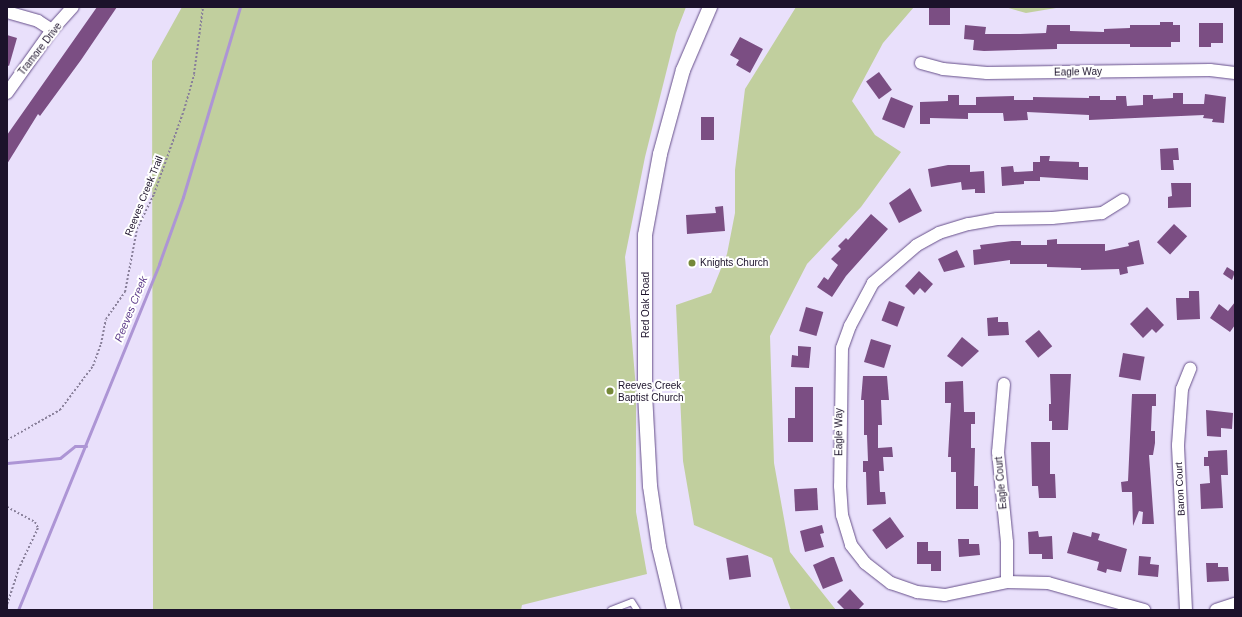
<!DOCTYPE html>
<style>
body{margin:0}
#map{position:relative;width:1242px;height:617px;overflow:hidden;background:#e9e0fb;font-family:Helvetica,sans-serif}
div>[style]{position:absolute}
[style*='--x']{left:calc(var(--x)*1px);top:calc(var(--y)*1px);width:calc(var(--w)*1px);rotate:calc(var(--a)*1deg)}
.green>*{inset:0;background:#c1cf9e}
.stream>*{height:3px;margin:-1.5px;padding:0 1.5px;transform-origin:1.5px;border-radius:1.5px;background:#ad95d5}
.building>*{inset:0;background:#7b4e83;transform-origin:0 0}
.path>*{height:2px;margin-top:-1px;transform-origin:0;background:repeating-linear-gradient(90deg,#89809a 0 2px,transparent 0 4px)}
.roads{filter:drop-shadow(0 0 1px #664f8a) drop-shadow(0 0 1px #664f8a)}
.service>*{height:6px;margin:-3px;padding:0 3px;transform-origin:3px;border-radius:3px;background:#fff}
.minor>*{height:12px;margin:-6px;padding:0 6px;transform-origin:6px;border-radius:6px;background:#fff}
.tertiary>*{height:14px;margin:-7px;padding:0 7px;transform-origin:7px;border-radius:7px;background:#fff}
.dots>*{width:11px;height:11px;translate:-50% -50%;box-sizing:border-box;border:2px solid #fff;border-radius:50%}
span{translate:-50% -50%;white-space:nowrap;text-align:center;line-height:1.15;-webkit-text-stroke:4px #fff;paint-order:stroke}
.street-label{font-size:10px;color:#1c122b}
.poi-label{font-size:10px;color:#1c122b}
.left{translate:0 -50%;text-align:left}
.water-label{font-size:11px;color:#603f8c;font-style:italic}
.frame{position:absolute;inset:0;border:8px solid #1c122b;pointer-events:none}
</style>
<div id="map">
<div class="green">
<i style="clip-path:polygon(182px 7px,686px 7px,676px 33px,645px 157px,625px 257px,636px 389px,636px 512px,647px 574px,522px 605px,521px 610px,153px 610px,152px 61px)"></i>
<i style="clip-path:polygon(796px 7px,914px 7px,883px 43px,852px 101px,875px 135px,901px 152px,861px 207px,807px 264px,770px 336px,774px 463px,790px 552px,836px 610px,791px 610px,772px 558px,694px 525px,683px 461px,676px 305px,711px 293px,727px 254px,735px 213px,735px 170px,745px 89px)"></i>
<i style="clip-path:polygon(1005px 7px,1062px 7px,1026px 13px)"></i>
</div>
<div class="stream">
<i style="--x:7;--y:463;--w:53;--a:-5.4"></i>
<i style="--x:60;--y:458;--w:19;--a:-39"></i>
<i style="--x:75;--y:446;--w:11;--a:0"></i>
<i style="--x:18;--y:610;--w:374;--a:-67.8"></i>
<i style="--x:159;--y:264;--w:71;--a:-70.3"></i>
<i style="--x:183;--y:197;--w:198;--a:-73.3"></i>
</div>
<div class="building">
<i style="clip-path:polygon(97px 7px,117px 7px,81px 60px,40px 116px,38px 114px,7px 164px,7px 135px)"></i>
<i style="clip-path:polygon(942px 7px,950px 7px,950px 25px,929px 25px,929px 8px)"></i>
<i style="clip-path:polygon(1160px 22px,1173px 22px,1173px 25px,1180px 25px,1180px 42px,1171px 42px,1171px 47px,1130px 47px,1130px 44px,1057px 44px,1057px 49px,984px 51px,973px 50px,974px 40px,964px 39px,965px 25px,986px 27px,985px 34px,1020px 34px,1046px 33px,1047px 25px,1070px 25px,1070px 31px,1104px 32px,1104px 29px,1130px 28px,1130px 25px,1160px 25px)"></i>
<i style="clip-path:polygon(1199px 23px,1223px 23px,1223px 43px,1211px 43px,1211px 47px,1199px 47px)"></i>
<i style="clip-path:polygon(7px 35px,17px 38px,9px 66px,7px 65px)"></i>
<i style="clip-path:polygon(740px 37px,763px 49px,750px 73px,736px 65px,739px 60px,730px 55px)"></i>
<i style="left:879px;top:72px;width:22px;height:16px;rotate:54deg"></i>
<i style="clip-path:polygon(1173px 93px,1183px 93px,1183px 104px,1204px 104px,1205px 94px,1226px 97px,1224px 123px,1212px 122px,1213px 119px,1203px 118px,1204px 115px,1089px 120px,1089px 115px,1027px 112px,1028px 120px,1004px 121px,1003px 113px,968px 113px,968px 119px,930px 118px,930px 124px,920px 124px,920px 102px,948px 101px,948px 95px,959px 95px,959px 105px,976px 105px,976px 97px,1014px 96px,1014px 100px,1033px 100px,1033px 97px,1089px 98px,1089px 96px,1100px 96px,1100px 100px,1116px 100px,1116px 96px,1126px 96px,1127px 106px,1143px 105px,1143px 95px,1153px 95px,1153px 99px,1173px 98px)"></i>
<i style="left:891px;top:97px;width:24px;height:24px;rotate:22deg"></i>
<i style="left:701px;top:117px;width:13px;height:23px"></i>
<i style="clip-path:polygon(1178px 148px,1179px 160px,1173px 160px,1174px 170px,1161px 170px,1160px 149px)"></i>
<i style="clip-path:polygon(1040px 156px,1050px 156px,1049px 161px,1079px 162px,1079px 167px,1088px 167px,1088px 180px,1040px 177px,1040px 181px,1024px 181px,1024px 184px,1002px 186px,1001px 167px,1013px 166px,1014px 172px,1033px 171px,1033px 162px,1040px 162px)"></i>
<i style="clip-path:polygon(948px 165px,970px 165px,970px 172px,984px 171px,985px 193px,975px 193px,975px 189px,962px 190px,961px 182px,931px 187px,928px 169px)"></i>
<i style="clip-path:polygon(1171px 183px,1191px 183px,1191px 207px,1168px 208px,1168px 197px,1172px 196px)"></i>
<i style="clip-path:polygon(910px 188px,922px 211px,899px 223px,889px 203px)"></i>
<i style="clip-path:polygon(723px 206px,725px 231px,687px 234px,686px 215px,716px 213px,715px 207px)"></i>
<i style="clip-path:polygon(871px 214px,888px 229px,846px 276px,832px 297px,817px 287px,824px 277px,828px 280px,838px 265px,831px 259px,841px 249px,838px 246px,846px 238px,848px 240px)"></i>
<i style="left:1174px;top:224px;width:18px;height:25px;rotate:43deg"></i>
<i style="clip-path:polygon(1057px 239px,1057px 244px,1105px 244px,1105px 251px,1129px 246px,1128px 243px,1139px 240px,1144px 264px,1127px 267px,1128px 273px,1120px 275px,1119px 269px,1081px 270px,1081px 268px,1047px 267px,1047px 264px,1010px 264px,1010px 260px,974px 265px,973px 250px,981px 249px,980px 245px,1012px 241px,1021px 241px,1021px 245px,1047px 245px,1047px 240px)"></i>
<i style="clip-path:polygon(957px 250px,965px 267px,944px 272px,938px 259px)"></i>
<i style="clip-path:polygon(1227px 267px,1235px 272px,1232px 280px,1223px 274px)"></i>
<i style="clip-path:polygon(919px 271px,933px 284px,925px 293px,920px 288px,914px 295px,905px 286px)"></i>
<i style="clip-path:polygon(1189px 291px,1199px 291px,1200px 319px,1177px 320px,1176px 298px,1189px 298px)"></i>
<i style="left:889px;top:301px;width:17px;height:21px;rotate:21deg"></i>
<i style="clip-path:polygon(1235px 302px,1235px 325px,1230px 332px,1210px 318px,1219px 304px,1228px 311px)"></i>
<i style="left:806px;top:307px;width:18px;height:25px;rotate:16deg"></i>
<i style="clip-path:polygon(1147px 307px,1164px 325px,1156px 333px,1152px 329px,1143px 338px,1130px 324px)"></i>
<i style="clip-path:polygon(998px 317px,998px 322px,1008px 322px,1009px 335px,988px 336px,987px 318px)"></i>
<i style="left:1039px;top:330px;width:21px;height:18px;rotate:51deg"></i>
<i style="clip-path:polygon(962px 337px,979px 351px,962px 367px,947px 356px)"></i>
<i style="left:871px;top:339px;width:21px;height:24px;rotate:17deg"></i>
<i style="clip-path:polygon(798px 346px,811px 347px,809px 368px,791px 367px,792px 355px,798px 356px)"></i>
<i style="left:1123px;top:353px;width:22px;height:24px;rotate:10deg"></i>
<i style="clip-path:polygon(1050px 374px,1071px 374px,1068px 430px,1052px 430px,1052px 421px,1049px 421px,1049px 404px,1051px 404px)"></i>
<i style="clip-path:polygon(863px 376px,887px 376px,889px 400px,881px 400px,882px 425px,878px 425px,878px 448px,892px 447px,893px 457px,883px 457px,884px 471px,879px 471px,880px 492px,885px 492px,886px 504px,867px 505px,866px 472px,863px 472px,863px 461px,868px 461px,867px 435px,864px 435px,864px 400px,861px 400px)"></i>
<i style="clip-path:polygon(963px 381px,964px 412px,975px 412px,975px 424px,971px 424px,971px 448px,975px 448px,974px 486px,978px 486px,978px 509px,956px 509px,956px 472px,951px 472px,951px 457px,948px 457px,951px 403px,945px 403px,945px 382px)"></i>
<i style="clip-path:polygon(795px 387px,813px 387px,813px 442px,788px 442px,788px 418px,795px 418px)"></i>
<i style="clip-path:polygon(1132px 394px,1156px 394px,1156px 406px,1152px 406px,1151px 431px,1155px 431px,1155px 443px,1153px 455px,1149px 455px,1154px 524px,1142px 524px,1143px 512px,1139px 511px,1133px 526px,1132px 492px,1122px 492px,1121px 482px,1128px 481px)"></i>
<i style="clip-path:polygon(1206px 410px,1233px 413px,1232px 429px,1221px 428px,1221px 437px,1207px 436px)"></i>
<i style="clip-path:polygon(1031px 442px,1050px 442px,1050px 474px,1055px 474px,1056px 498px,1039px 498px,1038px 486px,1032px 486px)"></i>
<i style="clip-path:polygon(1227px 450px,1228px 475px,1221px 475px,1223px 508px,1201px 509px,1200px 484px,1210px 483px,1209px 466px,1204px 466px,1204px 457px,1208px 457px,1208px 451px)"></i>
<i style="left:817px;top:488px;width:22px;height:23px;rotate:87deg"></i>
<i style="left:890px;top:517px;width:24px;height:22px;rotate:54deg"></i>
<i style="clip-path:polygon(822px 525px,824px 533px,820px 534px,824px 547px,805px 552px,800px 531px)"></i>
<i style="clip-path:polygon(1038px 531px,1039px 537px,1052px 536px,1053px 559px,1042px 559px,1042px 554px,1029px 554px,1028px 532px)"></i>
<i style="clip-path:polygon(1073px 532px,1091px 537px,1092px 532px,1100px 534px,1098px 540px,1127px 549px,1121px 572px,1107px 569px,1106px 573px,1097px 570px,1099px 562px,1067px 553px)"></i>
<i style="clip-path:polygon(958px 539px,969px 539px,969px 544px,979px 544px,980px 555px,959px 557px)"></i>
<i style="clip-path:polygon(917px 542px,928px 542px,928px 551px,941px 551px,941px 571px,931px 571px,931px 564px,917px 564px)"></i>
<i style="left:748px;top:555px;width:22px;height:22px;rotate:82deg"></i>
<i style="clip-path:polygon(1139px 556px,1151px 557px,1150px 564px,1159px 565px,1158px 577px,1138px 575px)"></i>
<i style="clip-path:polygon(831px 557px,834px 557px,843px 581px,823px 589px,813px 565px)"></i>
<i style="clip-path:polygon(1206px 563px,1218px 563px,1218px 567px,1228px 567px,1229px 581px,1207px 582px)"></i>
<i style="clip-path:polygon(850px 589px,864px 604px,858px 610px,845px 610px,837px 602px)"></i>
</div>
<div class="path">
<i style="--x:7;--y:440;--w:61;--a:-29.5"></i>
<i style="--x:60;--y:410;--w:55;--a:-53.1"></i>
<i style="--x:93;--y:366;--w:23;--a:-70"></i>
<i style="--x:101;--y:344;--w:25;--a:-79"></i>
<i style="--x:106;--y:319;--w:33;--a:-55"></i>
<i style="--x:125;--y:292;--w:64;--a:-79.2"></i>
<i style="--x:137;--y:229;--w:39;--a:-64"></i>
<i style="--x:154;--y:194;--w:89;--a:-70.3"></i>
<i style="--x:184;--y:110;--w:37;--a:-74"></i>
<i style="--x:194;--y:74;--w:68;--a:-82.3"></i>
<i style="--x:7;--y:507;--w:32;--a:28"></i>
<i style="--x:35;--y:522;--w:7;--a:63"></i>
<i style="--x:38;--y:528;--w:44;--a:115.4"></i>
<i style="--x:19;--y:568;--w:38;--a:108"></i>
</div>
<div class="roads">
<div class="service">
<i style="--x:611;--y:610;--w:22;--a:-21"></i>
<i style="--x:632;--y:602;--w:9;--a:58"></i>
</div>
<div class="minor">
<i style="--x:7;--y:12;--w:32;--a:16"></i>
<i style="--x:38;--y:21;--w:17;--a:33"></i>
<i style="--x:921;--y:63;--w:23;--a:15"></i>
<i style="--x:943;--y:69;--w:44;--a:5.2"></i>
<i style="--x:987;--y:73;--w:223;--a:-0.8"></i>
<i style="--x:1210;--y:70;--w:25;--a:7"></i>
<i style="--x:7;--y:93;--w:77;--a:-54.5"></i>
<i style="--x:52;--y:30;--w:31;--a:-48"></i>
<i style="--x:1123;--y:200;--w:25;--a:148"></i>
<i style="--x:1102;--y:213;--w:50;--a:174.3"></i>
<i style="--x:1052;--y:218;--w:55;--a:179"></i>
<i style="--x:997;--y:219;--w:29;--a:170"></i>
<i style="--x:968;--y:224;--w:30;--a:163"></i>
<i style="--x:939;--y:233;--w:26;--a:151"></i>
<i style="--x:916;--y:246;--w:57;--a:139.3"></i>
<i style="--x:873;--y:283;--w:49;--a:118.1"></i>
<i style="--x:850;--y:326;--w:23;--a:110"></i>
<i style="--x:842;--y:348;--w:138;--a:90.8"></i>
<i style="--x:840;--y:486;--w:29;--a:86"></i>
<i style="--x:842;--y:515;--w:31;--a:73"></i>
<i style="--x:851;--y:545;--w:23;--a:52"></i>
<i style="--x:865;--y:563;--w:33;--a:38"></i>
<i style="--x:891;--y:583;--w:28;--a:19"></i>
<i style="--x:917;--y:592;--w:28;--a:6"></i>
<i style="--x:945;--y:595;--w:63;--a:-11.8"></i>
<i style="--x:1007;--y:582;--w:41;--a:1.4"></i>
<i style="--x:1048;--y:583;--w:100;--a:15.7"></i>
<i style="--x:1004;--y:384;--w:68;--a:95"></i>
<i style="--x:998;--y:452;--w:90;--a:84.3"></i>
<i style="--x:1007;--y:542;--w:40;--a:90"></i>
<i style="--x:1186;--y:610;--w:165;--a:-92.8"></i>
<i style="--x:1178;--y:445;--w:56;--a:-85.9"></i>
<i style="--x:1182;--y:389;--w:22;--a:-68"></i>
<i style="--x:1216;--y:610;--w:20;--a:-18"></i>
</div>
<div class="tertiary">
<i style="--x:674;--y:610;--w:65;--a:-103.4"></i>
<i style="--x:659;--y:547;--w:62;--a:-98.4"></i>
<i style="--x:650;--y:486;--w:92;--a:-93.1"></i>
<i style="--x:645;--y:394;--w:159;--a:-90"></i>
<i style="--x:645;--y:235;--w:82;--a:-79.5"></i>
<i style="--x:660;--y:154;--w:87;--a:-74.7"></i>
<i style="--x:683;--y:70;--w:69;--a:-66.8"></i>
</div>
</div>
<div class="dots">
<i style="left:692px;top:263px;background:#758838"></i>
<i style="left:610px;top:391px;background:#758838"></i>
</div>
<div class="street-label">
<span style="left:40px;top:49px;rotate:-52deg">Tramore Drive</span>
<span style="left:1078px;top:72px;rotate:-1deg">Eagle Way</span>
<span style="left:144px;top:196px;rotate:-68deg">Reeves Creek Trail</span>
<span style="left:646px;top:305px;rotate:-90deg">Red Oak Road</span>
<span style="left:839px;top:432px;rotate:-90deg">Eagle Way</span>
<span style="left:1001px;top:483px;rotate:-95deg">Eagle Court</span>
<span style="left:1180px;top:489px;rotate:-93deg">Baron Court</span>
</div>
<div class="poi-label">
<span class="left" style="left:700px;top:263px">Knights Church</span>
<span class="left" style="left:618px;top:391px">Reeves Creek<br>Baptist Church</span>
</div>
<div class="water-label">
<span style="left:131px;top:309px;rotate:-68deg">Reeves Creek</span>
</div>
<div class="frame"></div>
</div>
